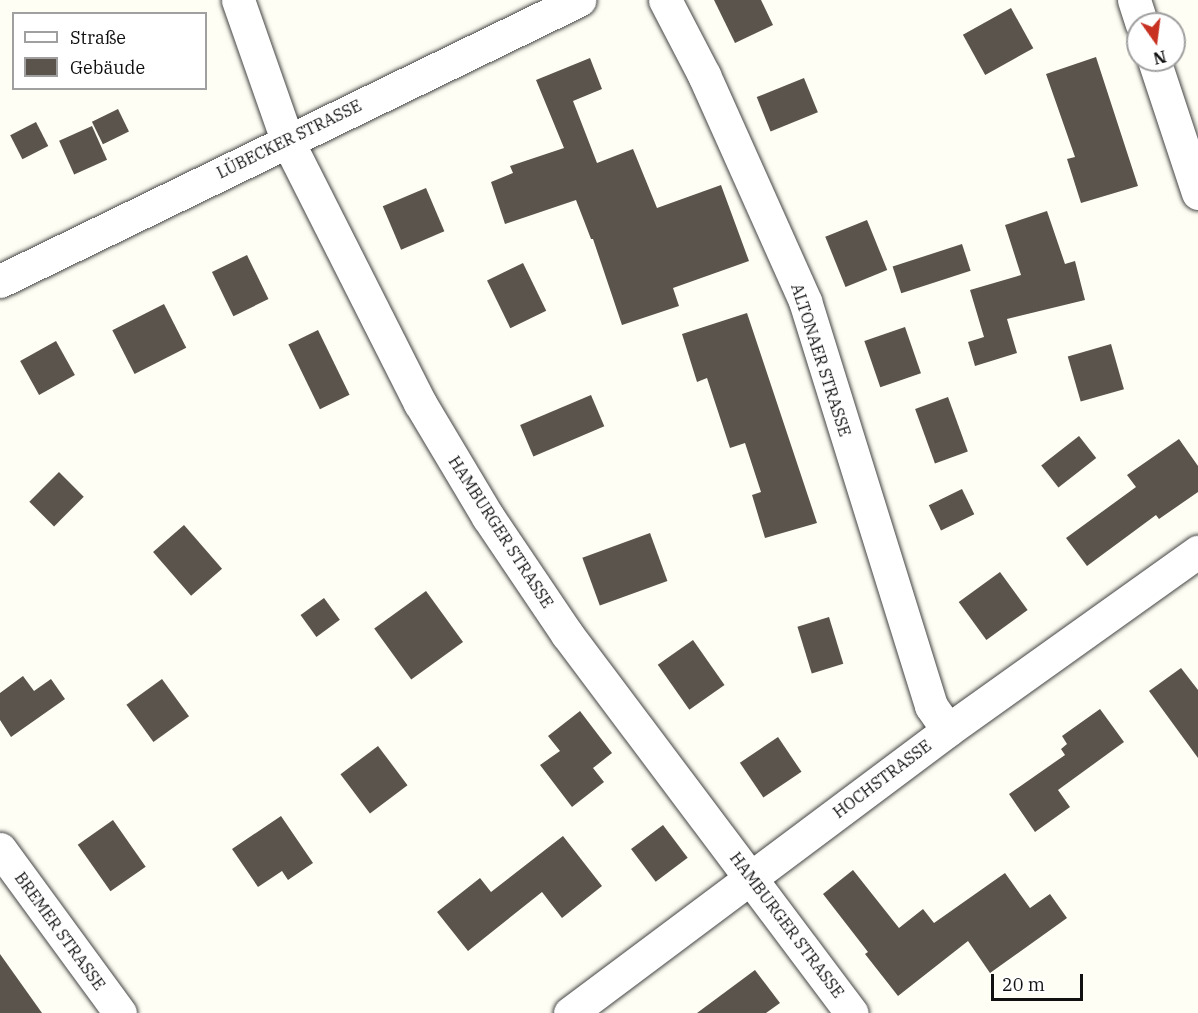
<!DOCTYPE html>
<meta charset="utf-8">
<style>
body{margin:0}
#map{position:relative;width:1198px;height:1013px;overflow:hidden;background:#fffef4;font-family:"IBM Plex Serif",serif}
div>[style]{position:absolute}
[style*='--x']{left:calc(var(--x)*1px);top:calc(var(--y)*1px);width:calc(var(--w)*1px);rotate:calc(var(--a)*1deg)}
.building>*{inset:0;background:#5a544c;transform-origin:0 0}
.roads{filter:drop-shadow(0 0 2px #444) drop-shadow(0 0 2px #444)}
.street>*{height:33px;margin:-16.5px;padding:0 16.5px;transform-origin:16.5px;border-radius:16.5px;background:#fff}
span{translate:-50% -50%;white-space:nowrap;text-align:center;line-height:1.15;-webkit-text-stroke:6px #fff;paint-order:stroke}
.street-label{font-size:16px;color:#111}
.legend{position:absolute;left:12px;top:12px;width:195px;height:78px;box-sizing:border-box;background:#fff;border:2px solid #a0a0a0;margin:0;padding:8px 10px;list-style:none;font-size:18px;color:#111}
.legend li{display:flex;align-items:center;gap:12px;height:30px}
.legend b{width:30px;border:2px solid #a0a0a0}
.north{position:absolute;left:1126px;top:12px;width:60px;height:60px;box-sizing:border-box;background:#fff;border:2px solid #a0a0a0;border-radius:50%;rotate:166deg;font-size:16px;font-weight:700;line-height:24px;text-align:center;color:#111}
.north::after{content:'';display:block;margin:auto;width:21px;height:27px;background:#c83121;clip-path:polygon(50% 0,100% 100%,50% 72%,0 100%)}
.scale{position:absolute;left:991px;top:974px;width:92px;height:27px;box-sizing:border-box;border:3px solid #111;border-top:0;padding-left:8px;font-size:18px;line-height:21px;white-space:nowrap;color:#111;-webkit-text-stroke:4px #fff;paint-order:stroke}
</style>
<div id="map">
<div class="building">
<i style="clip-path:polygon(714px 0,761px 0,773px 25px,735px 43px)"></i>
<i style="left:1011px;top:8px;width:46px;height:55px;rotate:61deg"></i>
<i style="clip-path:polygon(1096px 57px,1138px 186px,1081px 203px,1067px 159px,1075px 157px,1046px 74px)"></i>
<i style="clip-path:polygon(590px 58px,602px 89px,573px 101px,597px 163px,633px 149px,657px 208px,721px 185px,749px 261px,673px 288px,679px 306px,622px 325px,593px 239px,591px 239px,576px 200px,505px 224px,491px 182px,513px 173px,510px 166px,564px 148px,536px 80px)"></i>
<i style="left:804px;top:78px;width:37px;height:51px;rotate:68deg"></i>
<i style="left:118px;top:109px;width:25px;height:29px;rotate:64deg"></i>
<i style="left:36px;top:122px;width:27px;height:29px;rotate:63deg"></i>
<i style="left:92px;top:126px;width:37px;height:36px;rotate:66deg"></i>
<i style="left:426px;top:188px;width:47px;height:47px;rotate:67deg"></i>
<i style="clip-path:polygon(1047px 211px,1065px 264px,1075px 261px,1085px 300px,1007px 319px,1017px 353px,975px 366px,968px 342px,984px 337px,970px 290px,1021px 275px,1005px 225px)"></i>
<i style="left:867px;top:220px;width:54px;height:45px;rotate:68deg"></i>
<i style="left:962px;top:244px;width:28px;height:73px;rotate:72deg"></i>
<i style="left:247px;top:255px;width:49px;height:39px;rotate:64deg"></i>
<i style="left:523px;top:263px;width:53px;height:40px;rotate:64deg"></i>
<i style="left:164px;top:304px;width:49px;height:58px;rotate:63deg"></i>
<i style="clip-path:polygon(747px 313px,817px 523px,765px 538px,752px 495px,761px 492px,745px 443px,730px 448px,707px 378px,697px 382px,682px 334px)"></i>
<i style="left:905px;top:327px;width:49px;height:43px;rotate:71deg"></i>
<i style="left:318px;top:330px;width:72px;height:33px;rotate:64deg"></i>
<i style="left:56px;top:341px;width:39px;height:41px;rotate:61deg"></i>
<i style="left:1111px;top:344px;width:47px;height:45px;rotate:74deg"></i>
<i style="left:591px;top:395px;width:34px;height:77px;rotate:67deg"></i>
<i style="left:948px;top:397px;width:58px;height:35px;rotate:70deg"></i>
<i style="left:1079px;top:436px;width:28px;height:48px;rotate:52deg"></i>
<i style="clip-path:polygon(1179px 439px,1198px 466px,1198px 492px,1159px 519px,1156px 515px,1087px 566px,1066px 538px,1136px 487px,1127px 475px)"></i>
<i style="left:59px;top:472px;width:35px;height:42px;rotate:45deg"></i>
<i style="left:962px;top:489px;width:28px;height:37px;rotate:64deg"></i>
<i style="left:184px;top:525px;width:58px;height:41px;rotate:49deg"></i>
<i style="left:650px;top:533px;width:51px;height:72px;rotate:70deg"></i>
<i style="left:1000px;top:572px;width:47px;height:51px;rotate:54deg"></i>
<i style="left:426px;top:591px;width:63px;height:64px;rotate:54deg"></i>
<i style="left:324px;top:598px;width:27px;height:29px;rotate:54deg"></i>
<i style="left:829px;top:617px;width:49px;height:33px;rotate:73deg"></i>
<i style="left:693px;top:640px;width:55px;height:43px;rotate:55deg"></i>
<i style="clip-path:polygon(1181px 668px,1198px 690px,1198px 758px,1149px 691px)"></i>
<i style="clip-path:polygon(23px 676px,34px 691px,51px 679px,65px 699px,11px 737px,0 720px,0 693px)"></i>
<i style="left:162px;top:679px;width:46px;height:44px;rotate:54deg"></i>
<i style="clip-path:polygon(1100px 709px,1124px 742px,1058px 790px,1070px 807px,1035px 832px,1009px 794px,1065px 755px,1061px 749px,1067px 744px,1062px 736px)"></i>
<i style="clip-path:polygon(580px 711px,612px 753px,593px 768px,604px 782px,572px 807px,540px 765px,560px 751px,548px 736px)"></i>
<i style="left:778px;top:737px;width:42px;height:46px;rotate:56deg"></i>
<i style="left:378px;top:746px;width:49px;height:47px;rotate:53deg"></i>
<i style="clip-path:polygon(281px 816px,313px 863px,288px 880px,282px 871px,258px 887px,232px 849px)"></i>
<i style="left:113px;top:820px;width:57px;height:43px;rotate:55deg"></i>
<i style="left:663px;top:825px;width:41px;height:40px;rotate:53deg"></i>
<i style="clip-path:polygon(563px 836px,602px 886px,562px 918px,542px 892px,468px 951px,437px 912px,480px 878px,491px 892px)"></i>
<i style="clip-path:polygon(853px 870px,899px 928px,923px 909px,934px 923px,1005px 873px,1030px 908px,1050px 894px,1067px 918px,990px 973px,968px 941px,898px 996px,865px 954px,868px 952px,823px 894px)"></i>
<i style="clip-path:polygon(0 954px,42px 1013px,0 1013px)"></i>
<i style="clip-path:polygon(755px 970px,780px 1003px,766px 1013px,697px 1013px)"></i>
</div>
<div class="roads">
<div class="street">
<i style="--x:238;--y:0;--w:148;--a:70.7"></i>
<i style="--x:287;--y:140;--w:295;--a:63.2"></i>
<i style="--x:420;--y:403;--w:133;--a:59.2"></i>
<i style="--x:488;--y:517;--w:141;--a:56"></i>
<i style="--x:567;--y:634;--w:474;--a:53.1"></i>
<i style="--x:665;--y:0;--w:85;--a:62.5"></i>
<i style="--x:704;--y:75;--w:248;--a:65.9"></i>
<i style="--x:805;--y:301;--w:424;--a:72.7"></i>
<i style="--x:931;--y:706;--w:29;--a:55"></i>
<i style="--x:1134;--y:0;--w:25;--a:72"></i>
<i style="--x:1154;--y:60;--w:140;--a:71.7"></i>
<i style="--x:0;--y:281;--w:644;--a:-25.89"></i>
<i style="--x:0;--y:849;--w:203;--a:53.8"></i>
<i style="--x:570;--y:1013;--w:472;--a:-36.8"></i>
<i style="--x:948;--y:730;--w:307;--a:-35.5"></i>
</div>
</div>
<div class="street-label">
<span style="left:289px;top:139px;rotate:-26deg">LÜBECKER STRASSE</span>
<span style="left:821px;top:360px;rotate:72deg">ALTONAER STRASSE</span>
<span style="left:501px;top:532px;rotate:57deg">HAMBURGER STRASSE</span>
<span style="left:882px;top:779px;rotate:-37deg">HOCHSTRASSE</span>
<span style="left:787px;top:925px;rotate:53deg">HAMBURGER STRASSE</span>
<span style="left:60px;top:931px;rotate:54deg">BREMER STRASSE</span>
</div>
<ul class="legend">
<li><b style="height:8px;background:#fff"></b>Straße</li>
<li><b style="height:16px;background:#5a544c"></b>Gebäude</li>
</ul>
<div class="north">N</div>
<div class="scale">20 m</div>
</div>
